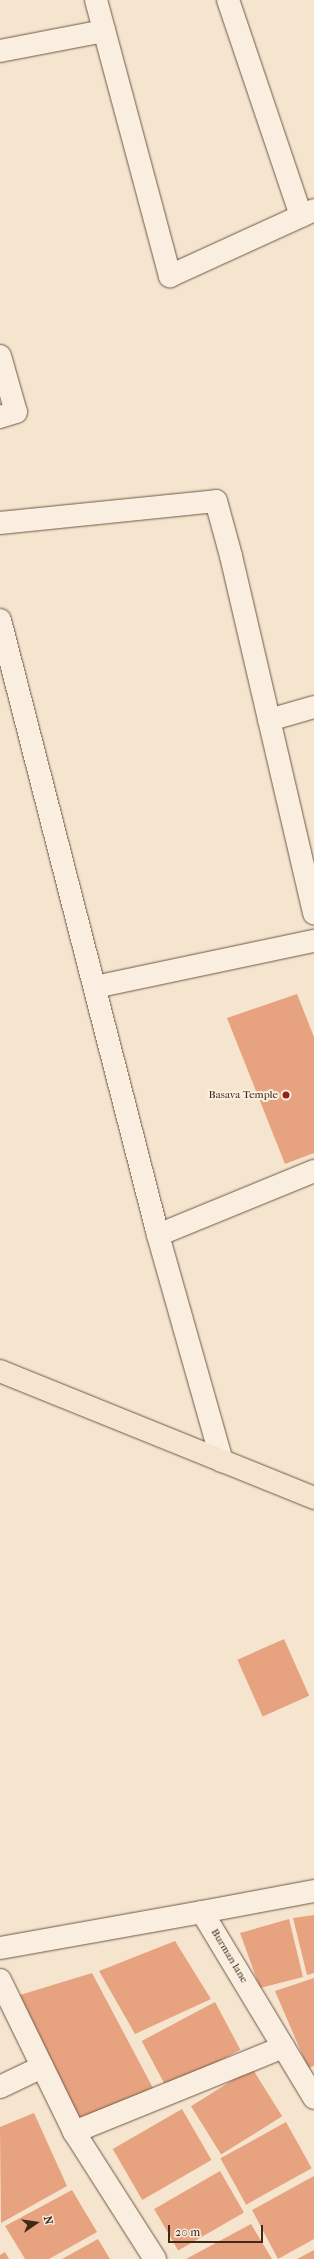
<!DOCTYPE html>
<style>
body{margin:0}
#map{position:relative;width:314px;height:2259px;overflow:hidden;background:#f6e5ce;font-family:"IM FELL French Canon",serif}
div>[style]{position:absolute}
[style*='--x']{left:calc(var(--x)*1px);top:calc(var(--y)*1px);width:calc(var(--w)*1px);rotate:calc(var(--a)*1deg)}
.building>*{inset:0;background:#e7a280;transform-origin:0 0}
.roads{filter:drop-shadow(0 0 1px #6e5846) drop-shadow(0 0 1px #6e5846)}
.minor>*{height:22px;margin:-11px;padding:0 11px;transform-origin:11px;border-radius:11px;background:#f9eedf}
.major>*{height:22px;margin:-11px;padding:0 11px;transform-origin:11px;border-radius:11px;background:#f6e5ce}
.dots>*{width:11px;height:11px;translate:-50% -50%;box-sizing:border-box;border:2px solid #f9eedf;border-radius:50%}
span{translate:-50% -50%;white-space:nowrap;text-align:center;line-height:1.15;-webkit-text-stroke:4px #f9eedf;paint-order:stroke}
.poi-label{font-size:11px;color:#412918}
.right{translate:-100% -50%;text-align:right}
.street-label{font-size:11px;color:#412918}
.north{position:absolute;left:16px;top:2203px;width:40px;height:40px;-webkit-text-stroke:3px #f9eedf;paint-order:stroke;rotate:77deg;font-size:11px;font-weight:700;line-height:16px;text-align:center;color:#412918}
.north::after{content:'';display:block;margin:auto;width:14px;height:18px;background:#412918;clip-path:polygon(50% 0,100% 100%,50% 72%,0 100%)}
.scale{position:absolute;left:168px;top:2225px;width:95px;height:18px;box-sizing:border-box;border:2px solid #412918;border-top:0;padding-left:5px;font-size:12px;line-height:14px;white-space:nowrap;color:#412918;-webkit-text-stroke:3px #f9eedf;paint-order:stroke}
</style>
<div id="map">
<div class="building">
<i style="clip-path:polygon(297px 994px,314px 1037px,314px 1153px,285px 1164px,227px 1018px)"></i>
<i style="left:284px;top:1639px;width:62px;height:51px;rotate:66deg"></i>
<i style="clip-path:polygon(314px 1915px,314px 1973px,307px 1975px,293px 1918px)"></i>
<i style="clip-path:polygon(289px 1919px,303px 1977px,260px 1988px,240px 1933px)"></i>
<i style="clip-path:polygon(175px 1941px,211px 1999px,135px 2034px,99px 1971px)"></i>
<i style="clip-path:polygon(92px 1973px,153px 2088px,80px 2119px,20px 1995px)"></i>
<i style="clip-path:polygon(314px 1978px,314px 2066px,308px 2068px,275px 1991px)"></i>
<i style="left:215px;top:2002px;width:54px;height:83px;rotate:62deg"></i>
<i style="left:252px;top:2068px;width:57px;height:72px;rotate:58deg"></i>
<i style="left:182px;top:2109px;width:59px;height:80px;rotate:60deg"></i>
<i style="clip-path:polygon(34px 2113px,67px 2186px,1px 2223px,0 2127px)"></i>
<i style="left:286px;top:2122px;width:53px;height:75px;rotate:61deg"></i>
<i style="left:220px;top:2171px;width:48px;height:76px;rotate:60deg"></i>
<i style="clip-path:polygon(314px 2176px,314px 2239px,278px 2259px,252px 2210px)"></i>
<i style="clip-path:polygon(72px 2190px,97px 2232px,49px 2259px,25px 2259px,5px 2226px)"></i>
<i style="clip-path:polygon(251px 2224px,272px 2259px,186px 2259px)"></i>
<i style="clip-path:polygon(98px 2239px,110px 2259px,62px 2259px)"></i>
<i style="clip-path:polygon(314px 2250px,314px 2259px,297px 2259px)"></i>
<i style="clip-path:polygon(5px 2252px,9px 2259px,0 2259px,0 2255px)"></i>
</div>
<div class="roads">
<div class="minor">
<i style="--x:96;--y:0;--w:286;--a:75"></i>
<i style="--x:170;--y:276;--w:158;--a:-24.6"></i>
<i style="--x:228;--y:0;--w:228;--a:71.3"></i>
<i style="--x:0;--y:51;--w:106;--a:-10.9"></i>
<i style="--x:0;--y:356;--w:58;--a:74.1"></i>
<i style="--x:16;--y:412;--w:17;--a:163"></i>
<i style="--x:0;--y:523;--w:217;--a:-5.8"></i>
<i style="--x:216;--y:501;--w:57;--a:74.7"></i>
<i style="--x:231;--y:556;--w:367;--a:76.9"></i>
<i style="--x:0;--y:620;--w:635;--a:75.59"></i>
<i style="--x:158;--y:1235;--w:235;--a:74.2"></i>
<i style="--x:269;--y:720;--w:47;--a:-16.1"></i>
<i style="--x:95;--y:987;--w:224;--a:-11.9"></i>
<i style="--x:158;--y:1235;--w:169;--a:-22.3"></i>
<i style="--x:314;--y:1891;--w:114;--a:169.4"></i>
<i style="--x:202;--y:1912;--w:217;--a:58.9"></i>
<i style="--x:0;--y:1948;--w:205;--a:-10.1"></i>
<i style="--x:0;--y:1980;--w:169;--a:64"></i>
<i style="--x:0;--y:2087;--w:47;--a:-25.5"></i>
<i style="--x:155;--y:2259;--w:151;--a:-122.5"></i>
<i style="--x:74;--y:2132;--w:226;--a:-22.1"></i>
</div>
<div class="major">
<i style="--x:0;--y:1371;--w:339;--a:22"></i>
</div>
</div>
<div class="dots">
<i style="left:286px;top:1095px;background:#8f2418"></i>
</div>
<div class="poi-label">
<span class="right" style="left:278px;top:1095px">Basava Temple</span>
</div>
<div class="street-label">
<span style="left:229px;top:1956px;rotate:59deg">Burman lane</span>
</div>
<div class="north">N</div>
<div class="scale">20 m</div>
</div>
